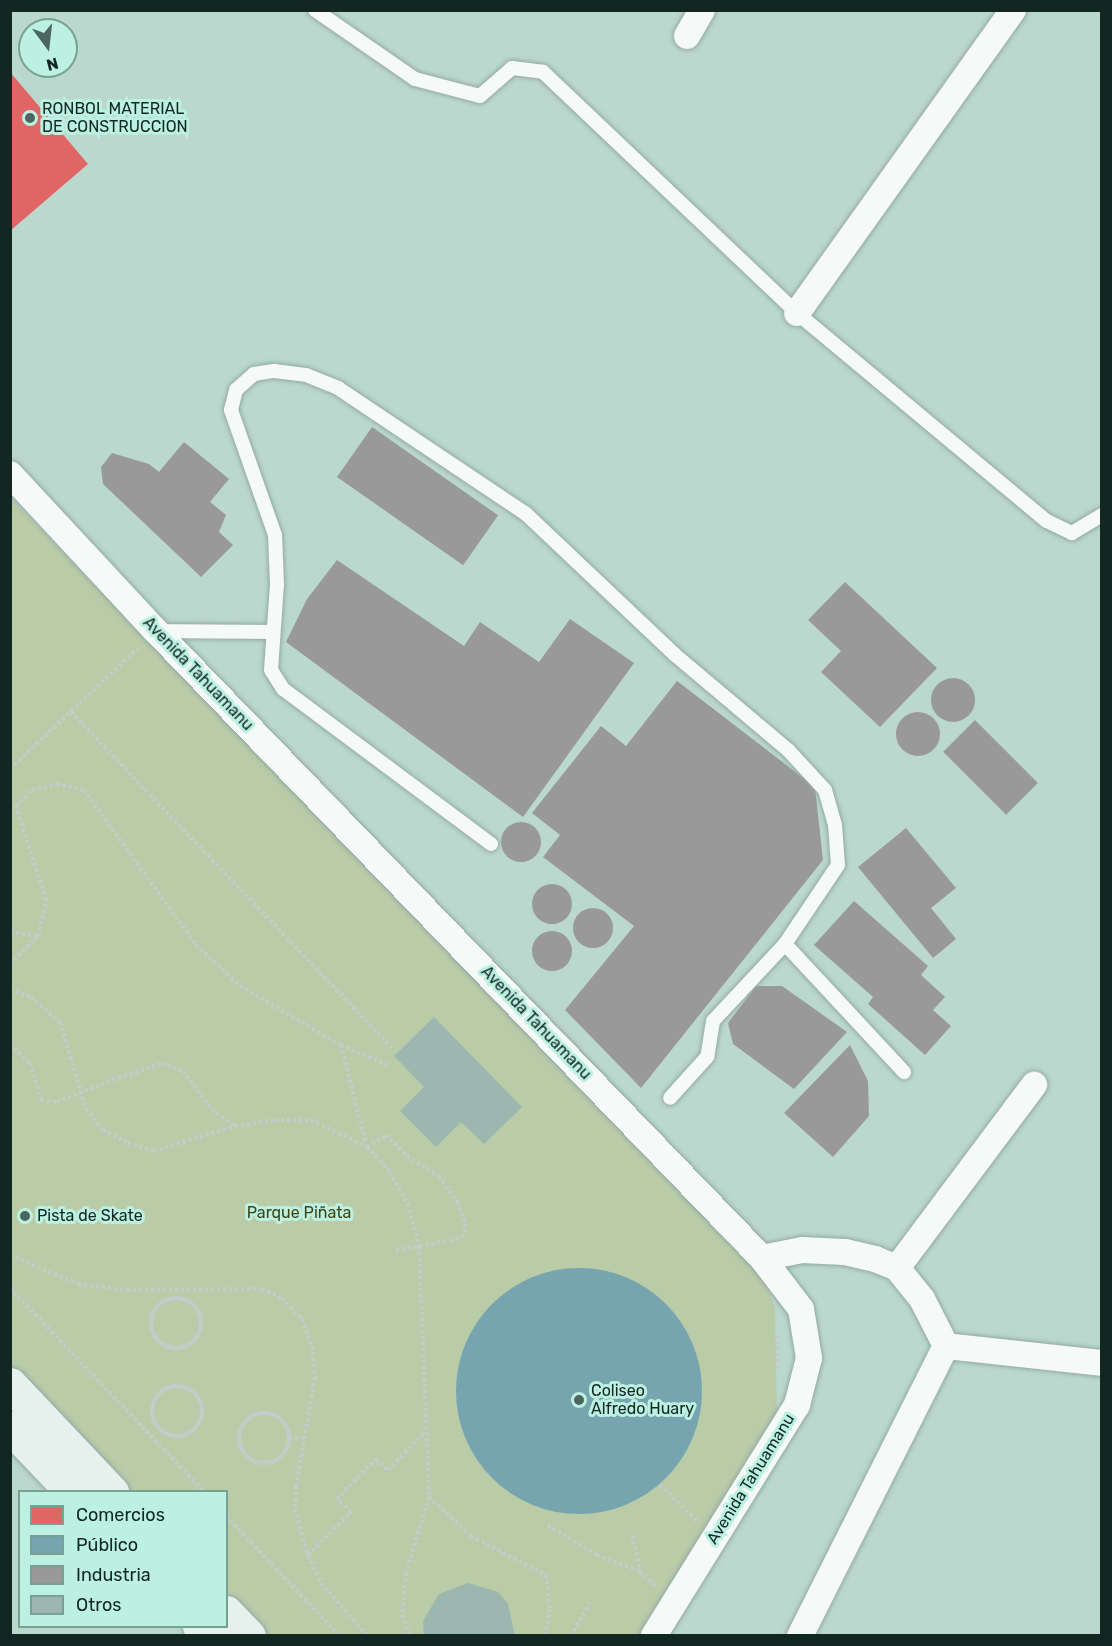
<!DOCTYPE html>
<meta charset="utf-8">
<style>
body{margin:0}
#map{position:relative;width:1112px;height:1646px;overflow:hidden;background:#bbd8cf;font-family:Rubik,sans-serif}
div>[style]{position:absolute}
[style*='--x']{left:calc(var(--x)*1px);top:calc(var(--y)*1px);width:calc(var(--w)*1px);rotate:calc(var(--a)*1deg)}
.green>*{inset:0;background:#bacba8}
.shops>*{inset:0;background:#e06666}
.public>*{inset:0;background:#76a5af}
.round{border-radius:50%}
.industry>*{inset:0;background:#999;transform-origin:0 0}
.building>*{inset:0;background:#9bb7af}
.path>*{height:4px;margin-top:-2px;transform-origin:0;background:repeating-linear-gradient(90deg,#c4ccca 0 3px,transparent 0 6px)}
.path>.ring{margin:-2px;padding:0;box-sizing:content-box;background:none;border:4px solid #c4ccca;border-radius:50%}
.roads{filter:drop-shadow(0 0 2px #94aaa4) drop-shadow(0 0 2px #94aaa4)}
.lane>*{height:14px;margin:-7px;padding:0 7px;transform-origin:7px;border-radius:7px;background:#f5f9f8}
.street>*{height:26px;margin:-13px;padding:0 13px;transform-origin:13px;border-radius:13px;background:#f5f9f8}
.secondary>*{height:33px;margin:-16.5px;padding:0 16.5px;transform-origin:16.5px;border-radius:16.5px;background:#e6f0ed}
.path-bridge>*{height:4px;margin-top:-2px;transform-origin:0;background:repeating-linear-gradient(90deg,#c4ccca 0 3px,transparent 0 6px)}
.dots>*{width:16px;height:16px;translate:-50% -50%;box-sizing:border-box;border:3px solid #bcf1e1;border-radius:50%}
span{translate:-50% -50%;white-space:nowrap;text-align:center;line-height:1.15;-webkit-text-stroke:6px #bcf1e1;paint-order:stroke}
.poi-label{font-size:16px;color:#122722}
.left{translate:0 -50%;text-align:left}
.street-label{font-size:16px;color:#122722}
.park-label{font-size:16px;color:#404415}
.frame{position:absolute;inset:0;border:12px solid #122722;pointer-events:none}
.legend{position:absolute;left:18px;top:1490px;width:210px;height:138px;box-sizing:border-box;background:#bcf1e1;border:2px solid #78a095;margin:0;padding:8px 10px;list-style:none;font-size:18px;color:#122722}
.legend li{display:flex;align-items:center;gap:12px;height:30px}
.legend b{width:30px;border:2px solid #78a095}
.north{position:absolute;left:18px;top:18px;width:60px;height:60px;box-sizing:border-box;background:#bcf1e1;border:2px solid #78a095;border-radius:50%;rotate:165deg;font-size:16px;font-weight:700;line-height:24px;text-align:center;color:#122722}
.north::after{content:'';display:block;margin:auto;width:21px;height:27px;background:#4d655f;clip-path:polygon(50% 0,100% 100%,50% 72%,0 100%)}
</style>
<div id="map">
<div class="green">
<i style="clip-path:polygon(11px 498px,766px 1282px,775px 1307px,777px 1413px,639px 1636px,255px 1635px,227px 1605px,226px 1492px,121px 1491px,11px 1373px)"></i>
</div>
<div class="shops">
<i style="clip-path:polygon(10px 72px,88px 164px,10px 231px)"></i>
</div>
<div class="public">
<i class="round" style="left:456px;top:1268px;width:246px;height:246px"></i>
</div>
<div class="industry">
<i style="left:372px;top:427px;width:154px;height:61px;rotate:35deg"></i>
<i style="clip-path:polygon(184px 442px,229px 479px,210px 502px,226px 515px,219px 532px,233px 545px,201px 577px,103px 484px,101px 467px,112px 453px,149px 464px,159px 472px)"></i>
<i style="clip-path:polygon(337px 560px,464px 646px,480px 622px,539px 662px,570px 619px,634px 663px,523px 817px,286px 642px,307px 599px)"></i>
<i style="clip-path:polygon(845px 582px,937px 668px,880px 727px,821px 672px,841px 651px,808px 620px)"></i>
<i class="round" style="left:931px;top:678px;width:44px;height:44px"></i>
<i style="clip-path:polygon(677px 681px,815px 787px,823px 860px,641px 1088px,565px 1010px,634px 926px,543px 857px,560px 835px,532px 813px,601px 726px,626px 746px)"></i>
<i class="round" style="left:896px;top:712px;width:44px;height:44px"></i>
<i style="left:975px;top:720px;width:89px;height:45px;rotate:45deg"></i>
<i class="round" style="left:501px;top:822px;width:40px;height:40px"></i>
<i style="clip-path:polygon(906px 828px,956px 888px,931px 908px,956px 939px,933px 958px,858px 867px)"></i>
<i class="round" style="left:532px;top:884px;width:40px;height:40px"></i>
<i style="clip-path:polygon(854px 901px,928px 966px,921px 975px,945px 997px,933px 1010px,951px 1026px,925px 1055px,868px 1004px,873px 997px,814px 945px)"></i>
<i class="round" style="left:573px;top:908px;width:40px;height:40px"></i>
<i class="round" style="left:532px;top:931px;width:40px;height:40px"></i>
<i style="clip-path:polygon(756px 986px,782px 986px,847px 1032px,794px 1089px,733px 1044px,728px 1023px)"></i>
<i style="clip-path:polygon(850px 1045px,868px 1081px,869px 1116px,833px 1157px,784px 1113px)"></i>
</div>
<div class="building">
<i style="clip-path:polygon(434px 1017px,522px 1107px,484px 1144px,461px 1122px,436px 1147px,400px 1111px,424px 1087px,394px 1056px)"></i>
<i style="clip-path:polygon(468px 1583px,498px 1592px,508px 1604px,515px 1636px,424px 1636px,423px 1621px,439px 1594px)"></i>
</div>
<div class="path">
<i style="--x:71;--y:712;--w:465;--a:46.3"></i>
<i style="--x:10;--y:769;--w:176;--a:-43.4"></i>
<i style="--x:10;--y:932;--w:28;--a:8"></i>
<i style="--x:10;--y:964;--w:40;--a:-45"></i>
<i style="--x:38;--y:936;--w:37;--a:-77"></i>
<i style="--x:46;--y:900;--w:99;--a:-107.7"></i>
<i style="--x:16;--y:806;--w:23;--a:-45"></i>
<i style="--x:32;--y:790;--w:26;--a:-13"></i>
<i style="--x:57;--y:784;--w:28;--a:13"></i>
<i style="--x:84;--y:790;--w:191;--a:54.1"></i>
<i style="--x:196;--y:945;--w:60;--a:43"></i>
<i style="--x:240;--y:986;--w:117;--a:30.3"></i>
<i style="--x:341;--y:1045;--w:105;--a:75.7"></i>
<i style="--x:367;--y:1147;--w:22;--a:-32"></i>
<i style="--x:386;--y:1135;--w:30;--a:45"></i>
<i style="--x:407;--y:1156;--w:38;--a:32"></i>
<i style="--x:439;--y:1176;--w:32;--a:55"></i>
<i style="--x:457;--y:1202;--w:23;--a:70"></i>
<i style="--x:465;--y:1224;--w:11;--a:95"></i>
<i style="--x:464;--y:1235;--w:13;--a:157"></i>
<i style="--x:10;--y:990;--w:22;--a:18"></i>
<i style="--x:31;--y:997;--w:38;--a:41"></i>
<i style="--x:60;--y:1022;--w:91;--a:73.4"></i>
<i style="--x:86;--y:1109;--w:27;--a:51"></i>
<i style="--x:103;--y:1130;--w:28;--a:27"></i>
<i style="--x:128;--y:1143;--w:27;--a:17"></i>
<i style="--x:154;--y:1151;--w:85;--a:-17.2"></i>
<i style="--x:235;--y:1126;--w:40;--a:-8.5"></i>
<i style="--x:275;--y:1120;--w:36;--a:0"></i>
<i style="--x:311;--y:1120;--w:62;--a:25.7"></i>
<i style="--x:367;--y:1147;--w:34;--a:47"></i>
<i style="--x:390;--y:1172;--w:37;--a:61"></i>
<i style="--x:408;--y:1204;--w:43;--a:75.3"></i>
<i style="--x:419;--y:1246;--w:251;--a:87.7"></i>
<i style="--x:429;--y:1497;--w:79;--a:106.8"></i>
<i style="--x:406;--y:1573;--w:42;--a:95.4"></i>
<i style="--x:402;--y:1615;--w:22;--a:69"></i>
<i style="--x:10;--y:1044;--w:28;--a:44"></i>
<i style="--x:30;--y:1063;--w:39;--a:73"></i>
<i style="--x:41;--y:1100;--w:16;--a:7"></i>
<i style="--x:341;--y:1045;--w:51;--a:23.1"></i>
<i style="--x:107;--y:1082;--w:58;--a:-19.1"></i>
<i style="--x:162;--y:1063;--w:22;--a:21"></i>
<i style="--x:183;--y:1071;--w:48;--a:52.7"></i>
<i style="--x:212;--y:1109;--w:28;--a:38"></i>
<i style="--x:10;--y:1255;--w:74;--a:23.1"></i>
<i style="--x:78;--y:1284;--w:49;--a:7"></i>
<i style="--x:127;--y:1290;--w:135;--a:-0.4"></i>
<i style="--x:262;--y:1289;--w:22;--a:24"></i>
<i style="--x:282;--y:1298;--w:29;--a:46"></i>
<i style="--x:302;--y:1319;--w:29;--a:70"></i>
<i style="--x:312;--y:1346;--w:31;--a:84"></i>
<i style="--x:315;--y:1377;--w:111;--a:99.9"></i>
<i style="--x:296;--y:1486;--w:23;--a:92"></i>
<i style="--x:295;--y:1509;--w:49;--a:74.5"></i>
<i style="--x:308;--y:1556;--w:30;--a:64"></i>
<i style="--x:321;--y:1583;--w:70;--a:49"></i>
<i style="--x:10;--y:1288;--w:282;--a:46.4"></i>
<i class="ring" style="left:151px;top:1298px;width:46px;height:46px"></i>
<i style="--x:778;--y:1335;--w:37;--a:90"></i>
<i class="ring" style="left:152px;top:1386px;width:46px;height:46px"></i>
<i class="ring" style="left:239px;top:1413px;width:46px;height:46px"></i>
<i style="--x:289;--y:1437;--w:15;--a:8"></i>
<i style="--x:660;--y:1485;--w:52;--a:44.2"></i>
<i style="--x:429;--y:1497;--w:57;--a:42.9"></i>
<i style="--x:471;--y:1536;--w:85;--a:27.5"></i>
<i style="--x:546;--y:1575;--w:34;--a:83"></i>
<i style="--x:550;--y:1609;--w:27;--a:100"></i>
<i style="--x:226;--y:1516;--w:166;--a:46.5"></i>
<i style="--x:548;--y:1525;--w:57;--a:31.5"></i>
<i style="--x:597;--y:1555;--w:46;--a:20.4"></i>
<i style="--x:640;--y:1571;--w:23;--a:45"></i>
<i style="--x:632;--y:1535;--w:37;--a:77"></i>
<i style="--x:308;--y:1555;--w:61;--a:-45"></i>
<i style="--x:351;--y:1512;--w:19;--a:-137"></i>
<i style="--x:337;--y:1499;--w:56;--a:-45.7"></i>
<i style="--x:376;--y:1459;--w:16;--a:43"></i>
<i style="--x:388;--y:1470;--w:53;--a:-45.8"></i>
<i style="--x:571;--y:1636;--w:38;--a:-61"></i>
</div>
<div class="roads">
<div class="lane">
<i style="--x:315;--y:10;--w:121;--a:34.6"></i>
<i style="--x:415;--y:79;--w:67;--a:14.7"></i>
<i style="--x:480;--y:96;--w:43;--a:-41.2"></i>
<i style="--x:512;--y:68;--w:31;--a:7"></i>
<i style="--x:543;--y:72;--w:350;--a:43.5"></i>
<i style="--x:797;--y:313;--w:325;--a:39.8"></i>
<i style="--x:1047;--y:521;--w:28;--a:26"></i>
<i style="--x:1072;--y:533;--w:35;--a:-31"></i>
<i style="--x:156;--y:631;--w:115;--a:0.5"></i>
<i style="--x:491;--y:844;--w:259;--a:-143.3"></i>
<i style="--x:283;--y:689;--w:22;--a:-122"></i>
<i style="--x:271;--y:670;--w:86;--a:-86"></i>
<i style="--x:277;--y:584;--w:49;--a:-92.3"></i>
<i style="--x:275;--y:535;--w:133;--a:-109.4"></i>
<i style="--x:231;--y:410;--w:21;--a:-76"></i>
<i style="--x:236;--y:390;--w:24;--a:-42"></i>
<i style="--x:254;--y:374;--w:20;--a:-9"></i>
<i style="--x:274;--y:371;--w:32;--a:7"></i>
<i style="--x:306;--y:375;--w:35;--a:22"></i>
<i style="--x:338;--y:388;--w:225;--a:33.8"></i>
<i style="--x:525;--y:513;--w:205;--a:43.4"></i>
<i style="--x:674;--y:654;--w:150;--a:40.1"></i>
<i style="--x:789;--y:751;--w:53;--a:47.3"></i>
<i style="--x:825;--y:790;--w:36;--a:74"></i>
<i style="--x:835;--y:825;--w:40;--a:85.7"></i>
<i style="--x:838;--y:865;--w:95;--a:123.9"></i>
<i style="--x:785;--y:944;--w:105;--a:133.1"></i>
<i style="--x:713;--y:1021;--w:36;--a:99"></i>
<i style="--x:707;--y:1057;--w:55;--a:132.1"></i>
<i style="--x:785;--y:944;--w:175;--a:47.1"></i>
</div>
<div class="street">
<i style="--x:687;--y:36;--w:30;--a:-60"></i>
<i style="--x:797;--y:313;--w:372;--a:-54.5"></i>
<i style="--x:10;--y:474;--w:214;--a:47.1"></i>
<i style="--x:156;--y:631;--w:872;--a:45.98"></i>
<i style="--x:762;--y:1258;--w:64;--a:52.6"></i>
<i style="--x:801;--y:1309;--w:50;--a:80.7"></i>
<i style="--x:809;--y:1358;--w:49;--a:104.3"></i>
<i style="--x:797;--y:1405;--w:272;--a:121.8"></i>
<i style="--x:762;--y:1258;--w:41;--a:-11.3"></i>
<i style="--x:802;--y:1250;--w:43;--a:2.7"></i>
<i style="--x:845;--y:1252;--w:31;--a:13"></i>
<i style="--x:875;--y:1259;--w:24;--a:22"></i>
<i style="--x:897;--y:1268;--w:40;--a:51"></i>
<i style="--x:922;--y:1299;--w:53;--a:62.9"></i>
<i style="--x:946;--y:1346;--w:157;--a:6.2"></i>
<i style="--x:897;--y:1268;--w:229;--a:-53.2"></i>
<i style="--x:800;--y:1636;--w:325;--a:-63.3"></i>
</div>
<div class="secondary">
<i style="--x:10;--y:1384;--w:149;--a:46.6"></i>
<i style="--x:10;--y:1427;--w:90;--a:46.4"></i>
<i style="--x:226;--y:1612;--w:33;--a:46"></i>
<i style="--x:199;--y:1626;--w:13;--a:48"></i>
</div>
</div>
<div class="path-bridge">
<i style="--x:57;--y:1102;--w:54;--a:-21.8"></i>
<i style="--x:396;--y:1250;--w:57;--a:-10.1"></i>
</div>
<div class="dots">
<i style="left:30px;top:118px;background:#4d655f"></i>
<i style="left:25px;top:1216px;background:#4d655f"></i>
<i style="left:579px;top:1400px;background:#4d655f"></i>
</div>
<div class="poi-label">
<span class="left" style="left:42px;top:118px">RONBOL MATERIAL<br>DE CONSTRUCCION</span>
<span class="left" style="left:37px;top:1216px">Pista de Skate</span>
<span class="left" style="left:591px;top:1400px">Coliseo<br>Alfredo Huary</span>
</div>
<div class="street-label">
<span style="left:198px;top:674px;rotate:46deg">Avenida Tahuamanu</span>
<span style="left:536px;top:1023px;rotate:46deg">Avenida Tahuamanu</span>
<span style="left:751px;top:1479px;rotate:-58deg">Avenida Tahuamanu</span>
</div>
<div class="park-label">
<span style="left:299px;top:1213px">Parque Piñata</span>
</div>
<div class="frame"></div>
<ul class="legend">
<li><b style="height:16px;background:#e06666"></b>Comercios</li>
<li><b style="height:16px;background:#76a5af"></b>Público</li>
<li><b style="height:16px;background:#999"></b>Industria</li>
<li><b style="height:16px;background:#9bb7af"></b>Otros</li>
</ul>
<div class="north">N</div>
</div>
